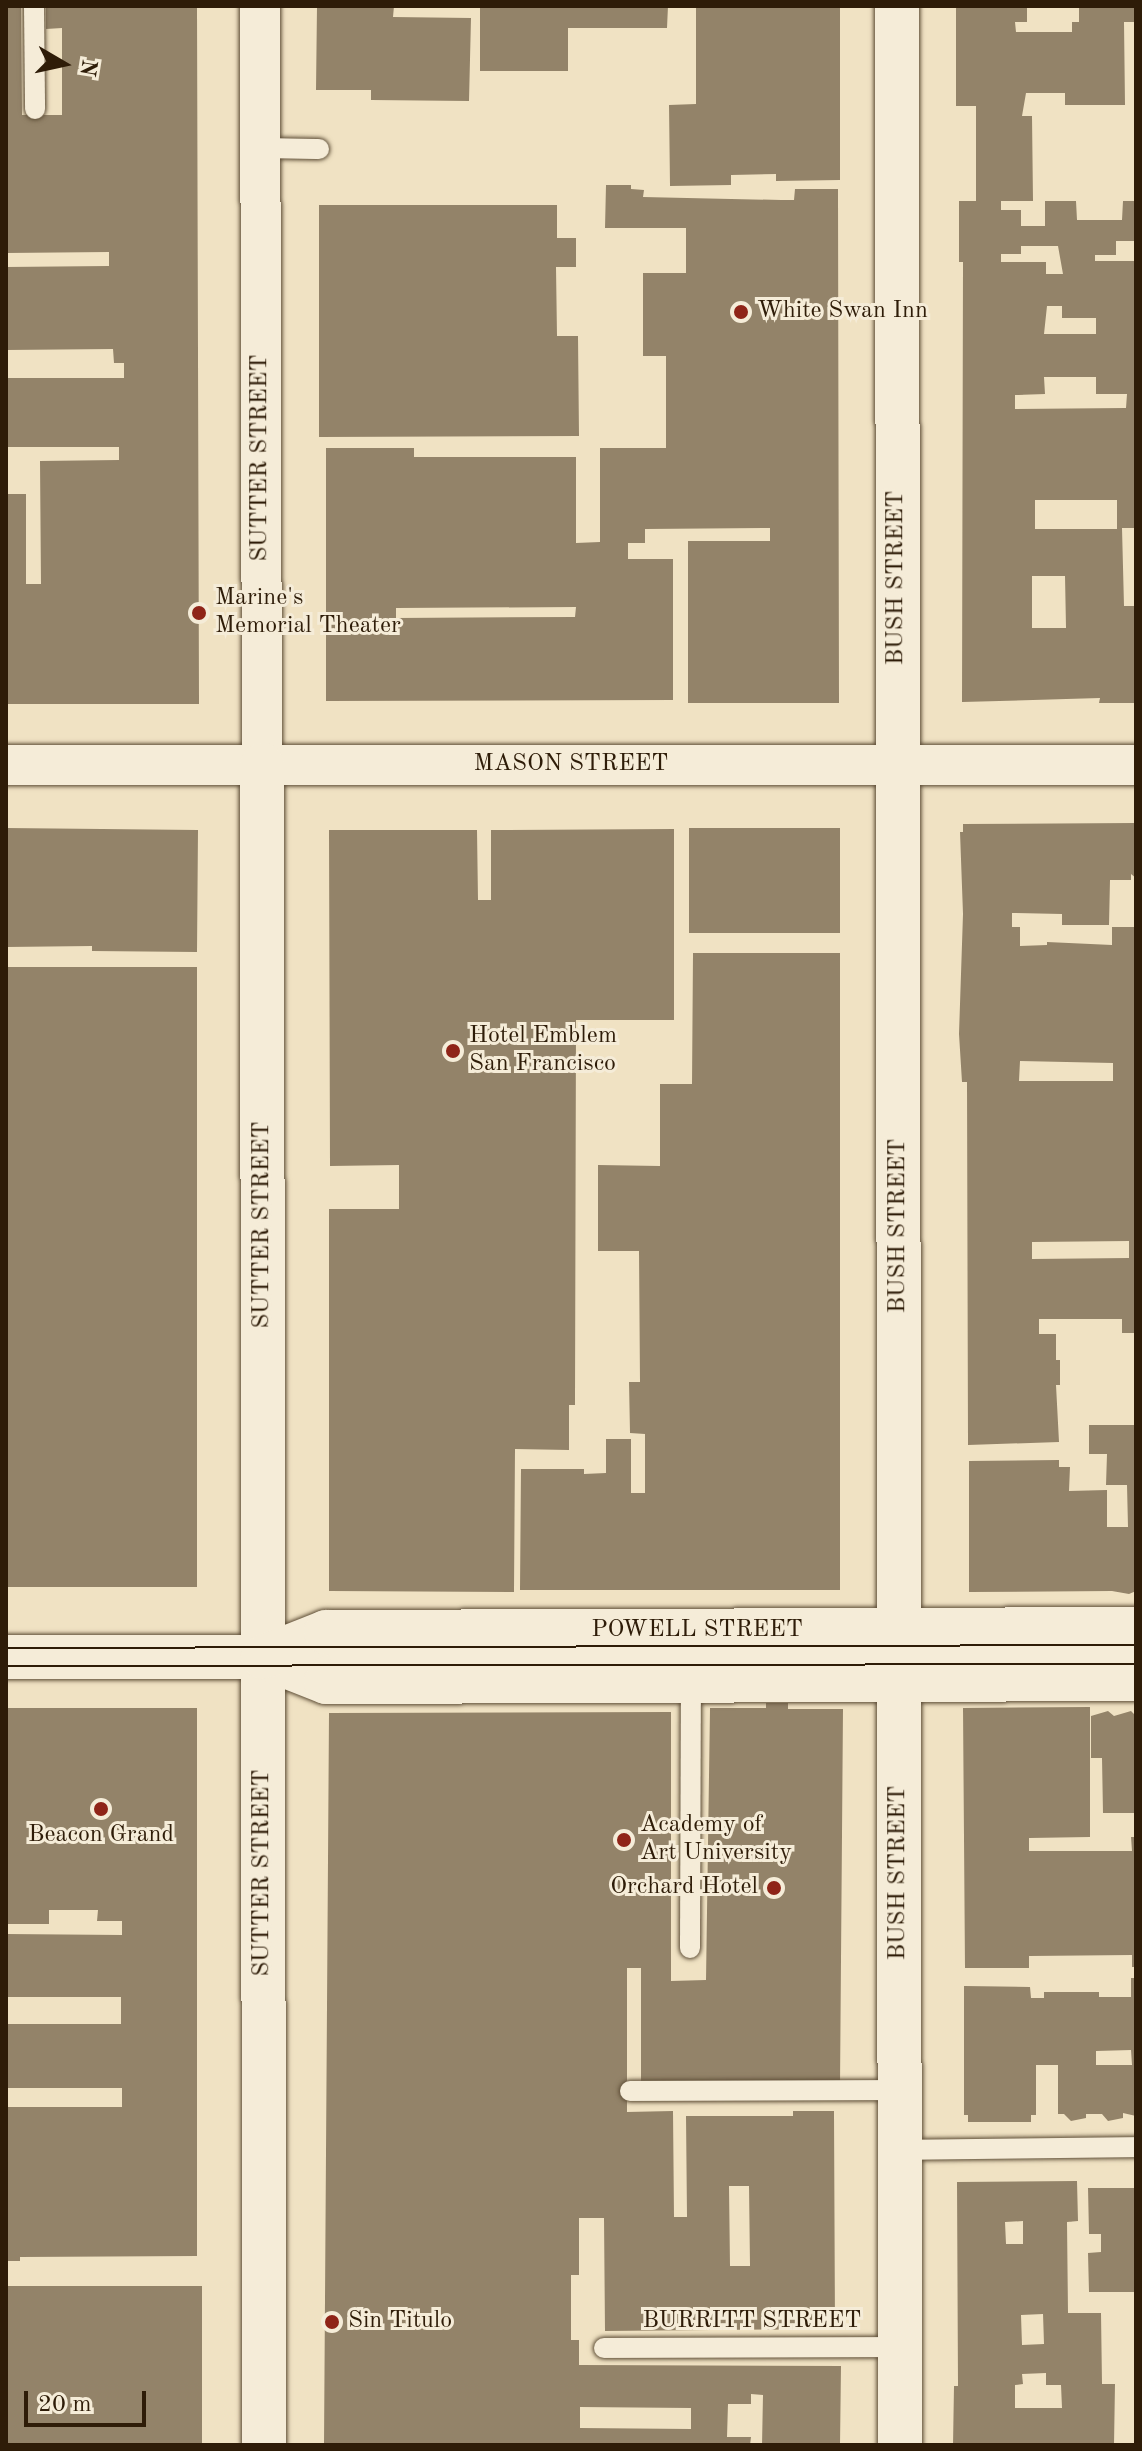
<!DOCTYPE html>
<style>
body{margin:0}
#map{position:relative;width:1142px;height:2451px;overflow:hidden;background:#f0e2c3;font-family:"Old Standard TT",serif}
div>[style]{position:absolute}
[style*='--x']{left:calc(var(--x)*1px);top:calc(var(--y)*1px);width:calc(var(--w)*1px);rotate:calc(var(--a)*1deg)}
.building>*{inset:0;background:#938369;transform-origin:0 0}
.roads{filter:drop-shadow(0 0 2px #5e4e37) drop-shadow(0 0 2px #5e4e37)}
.service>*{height:20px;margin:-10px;padding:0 10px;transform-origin:10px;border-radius:10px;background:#f5ecd8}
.minor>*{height:40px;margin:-20px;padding:0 20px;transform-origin:20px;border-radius:20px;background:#f5ecd8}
.tertiary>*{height:44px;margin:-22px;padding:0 22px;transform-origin:22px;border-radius:22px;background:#f5ecd8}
.secondary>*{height:44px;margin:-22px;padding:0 22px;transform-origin:22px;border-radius:22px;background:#f5ecd8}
.tram>*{height:2px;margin:-1px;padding:0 1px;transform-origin:1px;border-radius:1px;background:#2e1c08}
.dots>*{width:22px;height:22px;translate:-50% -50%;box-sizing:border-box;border:4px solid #f5ecd8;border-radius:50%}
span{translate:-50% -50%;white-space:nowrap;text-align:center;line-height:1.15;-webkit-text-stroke:6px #f5ecd8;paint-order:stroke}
.poi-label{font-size:24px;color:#2e1c08}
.left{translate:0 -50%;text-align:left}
.right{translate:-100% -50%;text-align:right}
.street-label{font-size:24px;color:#2e1c08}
.frame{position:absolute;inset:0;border:8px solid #2e1c08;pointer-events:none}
.north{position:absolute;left:24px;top:24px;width:80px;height:80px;-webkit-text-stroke:6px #f5ecd8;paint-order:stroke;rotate:99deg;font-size:22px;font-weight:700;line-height:32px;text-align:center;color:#2e1c08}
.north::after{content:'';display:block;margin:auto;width:28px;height:36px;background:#2e1c08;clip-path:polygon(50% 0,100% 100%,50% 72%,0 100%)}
.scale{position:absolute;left:24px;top:2391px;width:122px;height:36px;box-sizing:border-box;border:4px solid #2e1c08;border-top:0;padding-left:10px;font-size:24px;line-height:28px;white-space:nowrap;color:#2e1c08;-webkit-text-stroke:6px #f5ecd8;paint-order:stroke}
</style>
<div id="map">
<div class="building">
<i style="clip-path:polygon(6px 6px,21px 6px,22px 115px,62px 115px,62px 28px,46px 29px,46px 6px,197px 6px,199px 704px,6px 704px,6px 494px,26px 494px,26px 584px,41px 584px,40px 461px,119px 460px,119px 447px,6px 447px,6px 378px,124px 378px,124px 363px,114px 363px,113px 349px,6px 350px,6px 267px,109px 266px,109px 252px,6px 253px)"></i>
<i style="clip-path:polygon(317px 6px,394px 6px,393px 17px,471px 18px,469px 101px,371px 100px,371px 90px,316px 90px)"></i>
<i style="clip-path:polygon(480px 6px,668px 6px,667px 28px,568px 28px,568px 71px,480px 71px)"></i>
<i style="clip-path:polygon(696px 6px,840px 6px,840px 180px,776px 181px,776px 174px,731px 175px,731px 185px,670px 186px,669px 105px,696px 104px)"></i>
<i style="clip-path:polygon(evenodd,956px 6px,1027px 6px,1027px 22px,1015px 22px,1016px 32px,1072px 32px,1072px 22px,1079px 22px,1079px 6px,1136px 6px,1136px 22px,1124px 22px,1125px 105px,1065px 105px,1065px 93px,1026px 93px,1022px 116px,1032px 116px,1033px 201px,1001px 201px,1001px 210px,1021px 210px,1021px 226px,1045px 226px,1045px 201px,1076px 201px,1077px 220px,1122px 220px,1123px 201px,1136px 201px,1136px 241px,1116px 241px,1116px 255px,1095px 255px,1095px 261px,1136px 261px,1136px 528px,1122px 528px,1124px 606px,1134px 606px,1134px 703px,1099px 703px,1100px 698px,962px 702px,963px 262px,959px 262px,959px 201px,976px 201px,976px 106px,956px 106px,956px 6px,1021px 246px,1058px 246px,1063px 274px,1046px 274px,1046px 262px,1001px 262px,1001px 254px,1021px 254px,1021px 246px,956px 6px,1047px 306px,1062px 306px,1062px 318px,1096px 318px,1096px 334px,1044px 334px,1047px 306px,956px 6px,1044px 377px,1096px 377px,1096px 394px,1127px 394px,1126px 408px,1015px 409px,1015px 395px,1045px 394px,1044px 377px,956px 6px,1035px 500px,1117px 500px,1117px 529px,1035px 529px,1035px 500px,956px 6px,1032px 576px,1065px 576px,1066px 628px,1032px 628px,1032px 576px)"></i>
<i style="clip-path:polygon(evenodd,606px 185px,631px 185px,631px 189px,644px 190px,643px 197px,781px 200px,794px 200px,795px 189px,838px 189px,839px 703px,688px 703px,688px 541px,770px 541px,770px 528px,645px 529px,645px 543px,628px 543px,628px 559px,673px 559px,673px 700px,326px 701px,326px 448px,414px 448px,414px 457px,576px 457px,576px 543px,600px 542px,600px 448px,666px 448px,666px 356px,643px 356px,643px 273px,686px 273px,686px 228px,605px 228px,606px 185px,576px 607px,575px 617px,396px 618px,396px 608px,576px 607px)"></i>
<i style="clip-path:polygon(319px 205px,557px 205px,557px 238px,576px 238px,576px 267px,556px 267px,557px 336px,578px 336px,579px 436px,319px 437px)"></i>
<i style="clip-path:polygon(evenodd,1136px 823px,1136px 878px,1131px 874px,1131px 880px,1110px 880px,1109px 925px,1062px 925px,1062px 914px,1012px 913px,1012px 927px,1020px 927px,1020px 946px,1047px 945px,1047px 942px,1112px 945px,1112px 927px,1136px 927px,1136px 1333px,1122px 1333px,1122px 1319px,1039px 1319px,1039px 1334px,1056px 1334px,1056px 1360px,1060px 1360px,1060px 1385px,1056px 1385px,1059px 1442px,968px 1445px,967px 1082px,962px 1082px,959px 1034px,963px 914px,960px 832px,963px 832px,963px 824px,1136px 823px,1020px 1061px,1113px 1063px,1113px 1081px,1019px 1081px,1020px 1061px,1136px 823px,1129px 1241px,1129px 1258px,1032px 1259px,1032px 1242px,1129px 1241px)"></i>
<i style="clip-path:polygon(6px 828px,198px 830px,197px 952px,92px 951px,92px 946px,6px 947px)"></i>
<i style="left:689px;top:828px;width:151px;height:105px"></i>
<i style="clip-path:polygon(674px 829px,674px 1020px,576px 1020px,575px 1405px,569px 1405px,569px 1450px,515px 1449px,514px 1592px,329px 1591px,329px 1209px,399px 1209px,399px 1165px,330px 1166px,329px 830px,477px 830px,478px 900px,491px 900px,491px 830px)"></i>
<i style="clip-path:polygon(693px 953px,840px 953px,840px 1590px,520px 1590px,521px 1469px,584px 1469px,584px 1474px,606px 1473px,606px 1439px,631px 1439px,631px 1493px,645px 1493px,645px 1434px,630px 1433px,629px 1382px,640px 1382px,639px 1251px,598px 1251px,598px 1165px,660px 1166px,660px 1084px,692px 1084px)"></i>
<i style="left:197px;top:967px;width:620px;height:191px;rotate:90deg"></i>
<i style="clip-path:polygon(1089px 1425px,1136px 1425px,1136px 1591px,1129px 1594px,1112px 1591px,969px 1592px,969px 1461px,1059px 1460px,1059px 1467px,1070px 1467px,1069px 1491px,1107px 1490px,1107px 1527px,1128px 1527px,1127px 1485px,1106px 1485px,1107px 1454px,1089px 1454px)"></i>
<i style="clip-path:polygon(evenodd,766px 1703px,788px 1703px,788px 1709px,843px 1709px,840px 2086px,641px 2085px,641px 1968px,627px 1968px,627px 2112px,673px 2111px,674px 2217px,687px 2217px,686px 2116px,793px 2116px,793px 2111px,834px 2111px,835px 2329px,605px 2331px,604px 2218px,579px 2218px,579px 2275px,571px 2275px,571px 2340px,579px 2340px,579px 2365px,841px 2366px,840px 2445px,762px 2445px,763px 2395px,751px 2394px,751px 2404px,728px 2404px,727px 2437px,751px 2437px,750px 2445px,324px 2445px,329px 1713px,671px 1712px,671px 1981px,706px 1980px,710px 1708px,766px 1708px,766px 1703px,729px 2186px,749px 2186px,750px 2266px,730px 2266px,729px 2186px,766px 1703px,580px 2407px,691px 2408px,691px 2429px,580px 2428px,580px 2407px)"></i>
<i style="clip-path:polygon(1090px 1707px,1090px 1837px,1029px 1838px,1029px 1851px,1132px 1851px,1131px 1837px,1136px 1837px,1136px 1967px,1132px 1967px,1132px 1955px,1029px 1956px,1029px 1968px,965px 1968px,963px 1708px)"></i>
<i style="clip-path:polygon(6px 1708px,197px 1708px,197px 2256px,20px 2257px,20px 2261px,6px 2261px,6px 2107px,122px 2107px,122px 2088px,6px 2088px,6px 2024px,121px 2024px,121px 1997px,6px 1997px,6px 1934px,122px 1935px,122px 1921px,97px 1921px,98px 1910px,49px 1910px,49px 1924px,6px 1924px)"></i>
<i style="clip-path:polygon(1108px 1711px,1114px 1716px,1131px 1711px,1136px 1716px,1136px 1813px,1103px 1813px,1102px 1758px,1091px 1758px,1091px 1716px)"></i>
<i style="clip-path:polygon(evenodd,1131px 1978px,1136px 1978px,1136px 2116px,1123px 2113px,1123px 2118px,1108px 2121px,1102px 2114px,1086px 2114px,1086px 2118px,1071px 2121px,1064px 2114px,1058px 2114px,1058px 2065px,1036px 2065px,1036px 2115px,1031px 2115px,1031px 2122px,968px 2122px,968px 2115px,964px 2115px,964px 1986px,1030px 1987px,1031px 1998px,1044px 1998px,1044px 1992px,1099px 1992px,1099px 1997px,1131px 1997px,1131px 1978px,1131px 2050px,1132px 2065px,1096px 2065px,1096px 2051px,1131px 2050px)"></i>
<i style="clip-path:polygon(evenodd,1077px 2181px,1078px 2221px,1067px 2222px,1068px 2313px,1101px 2313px,1102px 2384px,1115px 2384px,1114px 2445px,953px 2445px,954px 2386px,958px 2386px,957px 2182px,1077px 2181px,1023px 2221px,1023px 2244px,1006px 2244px,1005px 2222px,1023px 2221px,1077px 2181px,1043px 2314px,1044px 2344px,1022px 2345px,1021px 2315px,1043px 2314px,1077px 2181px,1046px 2373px,1046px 2385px,1061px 2385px,1062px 2408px,1015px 2408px,1015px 2385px,1023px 2384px,1022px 2374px,1046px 2373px)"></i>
<i style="clip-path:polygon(1088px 2188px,1136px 2188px,1136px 2292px,1089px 2292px,1088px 2253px,1101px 2252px,1101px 2234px,1089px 2234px)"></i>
<i style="left:6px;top:2286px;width:196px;height:159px"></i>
</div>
<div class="roads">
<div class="service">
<i style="--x:34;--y:6;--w:103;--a:89.4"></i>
<i style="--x:260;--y:148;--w:59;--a:1"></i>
<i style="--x:300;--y:1658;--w:836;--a:-0.21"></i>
<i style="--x:690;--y:1948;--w:268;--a:-89.8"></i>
<i style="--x:630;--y:2091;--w:270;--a:-0.2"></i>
<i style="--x:900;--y:2150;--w:236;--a:-0.7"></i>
<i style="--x:604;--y:2348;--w:296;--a:-0.2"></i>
</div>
<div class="minor">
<i style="--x:260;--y:6;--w:759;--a:89.85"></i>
<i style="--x:6;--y:765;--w:1130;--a:0"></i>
</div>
<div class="tertiary">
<i style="--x:262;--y:765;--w:1680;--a:89.93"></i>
<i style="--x:6;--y:1657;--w:257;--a:0"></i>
<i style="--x:263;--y:1657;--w:68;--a:21.6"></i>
<i style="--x:326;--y:1682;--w:810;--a:-0.21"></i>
<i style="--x:263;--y:1657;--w:68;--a:-21.6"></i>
<i style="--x:326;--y:1632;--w:810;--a:-0.21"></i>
</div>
<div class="secondary">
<i style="--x:897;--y:6;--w:2439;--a:89.93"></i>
</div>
</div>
<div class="tram">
<i style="--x:6;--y:1648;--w:1130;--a:-0.15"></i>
<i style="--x:6;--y:1666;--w:1130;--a:-0.1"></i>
</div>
<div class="dots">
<i style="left:741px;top:312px;background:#8f2418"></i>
<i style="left:199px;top:613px;background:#8f2418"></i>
<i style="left:453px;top:1051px;background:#8f2418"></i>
<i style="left:101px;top:1809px;background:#8f2418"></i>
<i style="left:624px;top:1840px;background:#8f2418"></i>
<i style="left:774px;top:1888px;background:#8f2418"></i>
<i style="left:332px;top:2322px;background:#8f2418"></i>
</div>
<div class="poi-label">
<span class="left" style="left:757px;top:312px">White Swan Inn</span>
<span class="left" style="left:215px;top:613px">Marine's<br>Memorial Theater</span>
<span class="left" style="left:469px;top:1051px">Hotel Emblem<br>San Francisco</span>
<span class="left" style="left:640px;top:1840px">Academy of<br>Art University</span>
<span style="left:101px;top:1836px">Beacon Grand</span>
<span class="right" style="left:758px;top:1888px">Orchard Hotel</span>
<span class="left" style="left:348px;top:2322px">Sin Titulo</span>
</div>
<div class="street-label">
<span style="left:261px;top:458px;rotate:-90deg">SUTTER STREET</span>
<span style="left:897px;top:578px;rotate:-90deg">BUSH STREET</span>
<span style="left:571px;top:765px">MASON STREET</span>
<span style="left:263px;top:1225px;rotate:-90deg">SUTTER STREET</span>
<span style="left:899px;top:1226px;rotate:-90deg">BUSH STREET</span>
<span style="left:697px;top:1631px">POWELL STREET</span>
<span style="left:263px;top:1873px;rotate:-90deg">SUTTER STREET</span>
<span style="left:899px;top:1873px;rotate:-90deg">BUSH STREET</span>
<span style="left:752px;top:2322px">BURRITT STREET</span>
</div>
<div class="frame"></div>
<div class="north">N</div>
<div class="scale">20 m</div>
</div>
